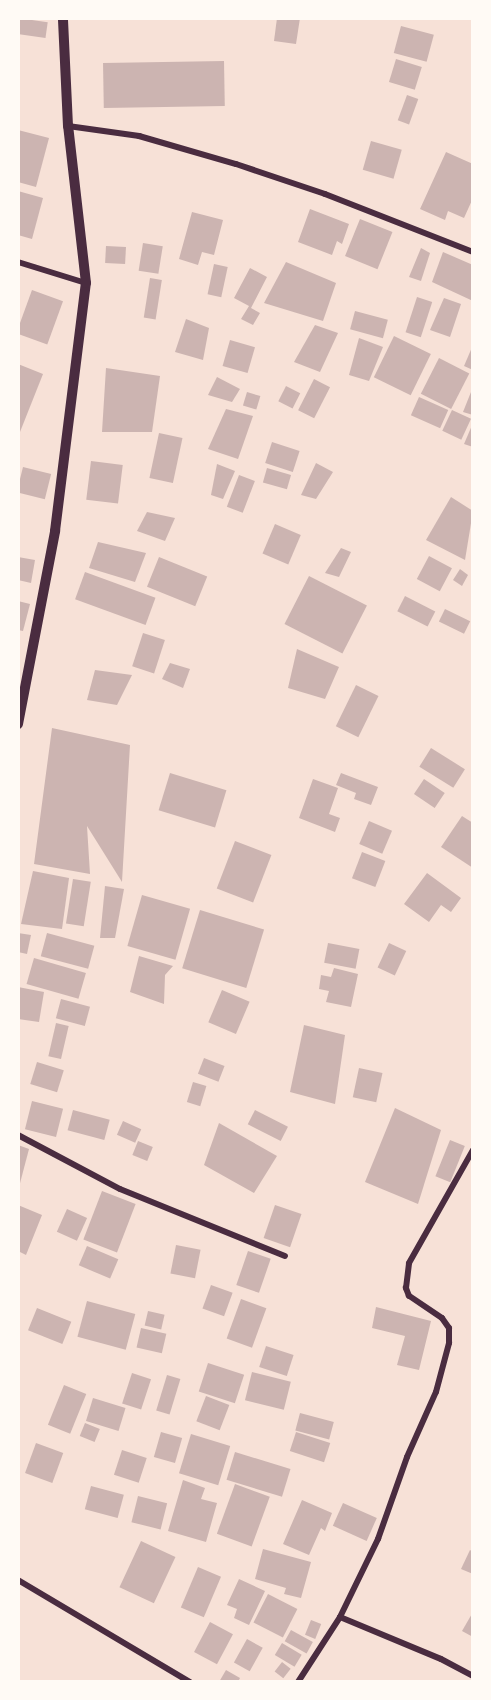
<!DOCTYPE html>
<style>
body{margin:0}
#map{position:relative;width:491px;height:1700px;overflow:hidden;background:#f7e1d7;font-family:Quicksand,sans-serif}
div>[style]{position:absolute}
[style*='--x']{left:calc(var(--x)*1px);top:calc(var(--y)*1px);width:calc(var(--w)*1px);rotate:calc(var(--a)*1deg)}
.building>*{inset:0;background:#ccb4b1;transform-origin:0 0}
.minor>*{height:6px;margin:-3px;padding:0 3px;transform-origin:3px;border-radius:3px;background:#4a2c40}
.tertiary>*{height:10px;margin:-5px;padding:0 5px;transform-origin:5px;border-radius:5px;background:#4a2c40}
span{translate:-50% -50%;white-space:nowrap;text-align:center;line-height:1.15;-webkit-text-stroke:5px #fffaf5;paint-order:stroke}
.frame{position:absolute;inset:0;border:20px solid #fffaf5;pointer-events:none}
</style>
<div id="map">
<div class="building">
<i style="left:18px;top:18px;width:30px;height:16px;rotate:8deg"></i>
<i style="clip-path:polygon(277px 18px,300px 18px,296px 44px,274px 41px)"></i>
<i style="left:401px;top:26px;width:34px;height:28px;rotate:15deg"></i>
<i style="left:396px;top:59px;width:27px;height:24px;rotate:17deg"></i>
<i style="left:224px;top:61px;width:45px;height:121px;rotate:89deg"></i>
<i style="left:407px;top:95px;width:12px;height:27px;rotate:20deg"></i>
<i style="clip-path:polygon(18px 130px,49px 138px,36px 187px,18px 182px)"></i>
<i style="left:371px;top:141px;width:32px;height:30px;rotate:16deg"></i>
<i style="clip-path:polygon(446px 152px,473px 164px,473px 198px,464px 218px,448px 211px,445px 220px,420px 209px)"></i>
<i style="clip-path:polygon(18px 191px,43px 198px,32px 239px,18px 235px)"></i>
<i style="clip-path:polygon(310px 209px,349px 224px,342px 244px,337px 241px,332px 255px,298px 242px)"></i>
<i style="clip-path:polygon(192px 212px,223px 220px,214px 255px,202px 252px,198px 265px,179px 259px)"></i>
<i style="left:360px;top:219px;width:35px;height:40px;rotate:22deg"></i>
<i style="left:143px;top:243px;width:20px;height:28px;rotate:9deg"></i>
<i style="left:106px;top:246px;width:20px;height:17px;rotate:3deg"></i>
<i style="clip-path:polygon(421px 248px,430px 253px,421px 281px,409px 277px)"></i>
<i style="clip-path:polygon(443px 252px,473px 265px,473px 301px,432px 282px)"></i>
<i style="clip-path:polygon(286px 262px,336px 283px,323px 321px,264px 303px)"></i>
<i style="left:214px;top:264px;width:14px;height:31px;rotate:12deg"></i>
<i style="clip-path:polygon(250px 268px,267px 277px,251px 308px,260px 313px,253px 325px,241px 319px,249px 306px,234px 298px)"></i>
<i style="left:150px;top:278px;width:12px;height:40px;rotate:9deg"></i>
<i style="left:32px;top:290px;width:33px;height:46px;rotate:20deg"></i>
<i style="left:417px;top:297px;width:16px;height:37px;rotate:18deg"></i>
<i style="clip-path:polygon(444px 298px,461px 304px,450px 337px,430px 330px)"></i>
<i style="left:355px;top:311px;width:34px;height:19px;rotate:15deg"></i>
<i style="clip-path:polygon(186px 319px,209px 328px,203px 360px,175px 352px)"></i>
<i style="clip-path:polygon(315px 325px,338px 333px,320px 372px,294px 362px)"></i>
<i style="left:394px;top:336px;width:41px;height:46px;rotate:26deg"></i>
<i style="clip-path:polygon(359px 338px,383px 347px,369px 381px,349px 375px)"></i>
<i style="left:230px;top:340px;width:26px;height:27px;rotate:16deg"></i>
<i style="clip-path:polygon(473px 345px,473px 370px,464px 366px)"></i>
<i style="left:439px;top:358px;width:34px;height:40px;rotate:27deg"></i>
<i style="clip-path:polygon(18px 364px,43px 374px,18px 437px)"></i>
<i style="clip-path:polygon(106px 368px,160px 376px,152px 432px,102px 432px)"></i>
<i style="clip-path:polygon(217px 377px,240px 389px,232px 402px,208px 395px)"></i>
<i style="left:314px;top:379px;width:18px;height:35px;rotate:27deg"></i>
<i style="left:286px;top:386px;width:16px;height:17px;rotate:27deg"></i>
<i style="clip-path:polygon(473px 387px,473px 415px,463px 412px)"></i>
<i style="left:247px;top:392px;width:14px;height:14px;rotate:17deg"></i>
<i style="left:419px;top:397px;width:32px;height:20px;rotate:24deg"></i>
<i style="clip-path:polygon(226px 409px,253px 416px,238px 459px,208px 449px)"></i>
<i style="left:452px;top:410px;width:21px;height:23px;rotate:25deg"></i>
<i style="clip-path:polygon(473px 423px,473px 447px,464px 444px)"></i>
<i style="left:159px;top:433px;width:24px;height:46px;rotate:12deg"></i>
<i style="left:272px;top:442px;width:29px;height:22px;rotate:18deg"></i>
<i style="left:91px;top:461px;width:32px;height:39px;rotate:7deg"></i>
<i style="clip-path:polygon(316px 463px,333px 472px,316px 499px,301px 495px)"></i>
<i style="clip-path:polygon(217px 464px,235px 471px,223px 499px,211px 495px)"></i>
<i style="left:23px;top:467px;width:29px;height:26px;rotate:14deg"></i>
<i style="left:267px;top:468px;width:25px;height:15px;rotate:16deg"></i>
<i style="left:239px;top:475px;width:17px;height:34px;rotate:21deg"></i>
<i style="clip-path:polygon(451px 497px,473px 511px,465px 560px,426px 540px)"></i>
<i style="clip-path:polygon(147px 512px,175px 518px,165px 541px,137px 531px)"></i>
<i style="left:275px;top:524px;width:28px;height:32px;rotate:23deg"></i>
<i style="clip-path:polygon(98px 542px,146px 553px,135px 582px,89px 568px)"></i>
<i style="clip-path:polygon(341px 548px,351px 552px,339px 577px,325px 573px)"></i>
<i style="left:429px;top:556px;width:26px;height:26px;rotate:28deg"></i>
<i style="clip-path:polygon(18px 557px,35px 560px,31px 583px,18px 580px)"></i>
<i style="left:159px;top:557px;width:52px;height:32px;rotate:22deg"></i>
<i style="clip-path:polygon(460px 569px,468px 575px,462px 586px,453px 580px)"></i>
<i style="left:85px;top:572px;width:75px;height:29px;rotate:20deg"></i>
<i style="left:309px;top:576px;width:65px;height:54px;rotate:27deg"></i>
<i style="left:405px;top:596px;width:34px;height:17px;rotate:27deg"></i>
<i style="clip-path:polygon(18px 601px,30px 604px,23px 631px,18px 630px)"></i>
<i style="left:445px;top:609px;width:28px;height:14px;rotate:26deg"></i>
<i style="left:143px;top:633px;width:23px;height:35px;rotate:18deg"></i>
<i style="clip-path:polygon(297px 649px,339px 667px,325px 699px,288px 688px)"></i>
<i style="clip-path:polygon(170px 663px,190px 669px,183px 688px,162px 679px)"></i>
<i style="clip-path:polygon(95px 670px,132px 675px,117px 705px,87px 700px)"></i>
<i style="left:356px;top:685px;width:25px;height:46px;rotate:26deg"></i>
<i style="clip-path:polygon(52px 728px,130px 745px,122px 882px,87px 826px,90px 874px,34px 864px)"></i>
<i style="left:431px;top:748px;width:40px;height:22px;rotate:32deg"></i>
<i style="left:170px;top:773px;width:59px;height:39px;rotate:17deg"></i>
<i style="clip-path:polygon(341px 773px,378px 787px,371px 805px,354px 799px,356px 793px,336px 785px)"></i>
<i style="clip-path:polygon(313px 779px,338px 788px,329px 814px,340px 818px,335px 832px,299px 818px)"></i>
<i style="left:424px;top:779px;width:25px;height:18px;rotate:34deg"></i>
<i style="clip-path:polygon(462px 816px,473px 823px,473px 868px,441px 847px)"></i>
<i style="left:369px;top:821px;width:25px;height:25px;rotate:23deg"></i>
<i style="left:235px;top:841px;width:39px;height:51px;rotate:21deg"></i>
<i style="left:362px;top:852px;width:25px;height:28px;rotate:21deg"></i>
<i style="clip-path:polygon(33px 871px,69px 878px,62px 929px,21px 924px)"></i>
<i style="clip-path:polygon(427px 873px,461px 898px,451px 912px,441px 905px,429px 922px,404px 904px)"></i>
<i style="left:73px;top:879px;width:18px;height:45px;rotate:9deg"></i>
<i style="clip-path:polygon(105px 886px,124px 889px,115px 938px,100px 938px)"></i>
<i style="left:142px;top:895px;width:50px;height:53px;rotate:16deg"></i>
<i style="left:200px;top:910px;width:67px;height:61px;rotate:17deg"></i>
<i style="clip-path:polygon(18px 933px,31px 935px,27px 954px,18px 952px)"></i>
<i style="left:47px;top:933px;width:49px;height:24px;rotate:15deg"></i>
<i style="left:328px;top:943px;width:32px;height:20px;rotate:11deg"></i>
<i style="left:389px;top:943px;width:19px;height:27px;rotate:25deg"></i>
<i style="clip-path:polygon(139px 956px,173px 966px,165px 975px,164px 1004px,130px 992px)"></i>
<i style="left:34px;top:958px;width:54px;height:27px;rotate:16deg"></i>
<i style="clip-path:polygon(334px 968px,358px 974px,351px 1007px,326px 1002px,329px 991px,319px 989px,321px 975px,331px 977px)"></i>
<i style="clip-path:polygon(18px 987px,44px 992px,39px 1022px,18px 1019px)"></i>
<i style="left:222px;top:990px;width:30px;height:35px;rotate:23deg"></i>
<i style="left:61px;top:999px;width:30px;height:20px;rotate:15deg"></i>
<i style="left:56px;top:1023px;width:13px;height:34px;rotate:13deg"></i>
<i style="clip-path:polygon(304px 1025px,345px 1035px,335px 1104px,290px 1092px)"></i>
<i style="left:204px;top:1058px;width:22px;height:17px;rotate:21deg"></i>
<i style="left:37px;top:1062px;width:28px;height:23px;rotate:17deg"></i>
<i style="left:359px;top:1068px;width:24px;height:30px;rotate:12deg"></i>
<i style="left:193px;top:1082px;width:14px;height:21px;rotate:17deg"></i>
<i style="left:32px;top:1101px;width:32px;height:29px;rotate:14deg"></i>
<i style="clip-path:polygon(395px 1108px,441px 1130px,418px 1204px,365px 1182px)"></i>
<i style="left:73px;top:1110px;width:38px;height:21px;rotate:15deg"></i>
<i style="left:255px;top:1110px;width:37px;height:16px;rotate:27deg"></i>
<i style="left:123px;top:1121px;width:20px;height:15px;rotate:24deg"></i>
<i style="clip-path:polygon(219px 1123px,277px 1156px,254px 1193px,204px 1165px)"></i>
<i style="left:450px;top:1140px;width:16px;height:39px;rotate:22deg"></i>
<i style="left:138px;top:1141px;width:16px;height:15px;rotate:22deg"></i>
<i style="clip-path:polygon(18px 1145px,29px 1149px,19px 1187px,18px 1187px)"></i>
<i style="left:102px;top:1191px;width:36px;height:52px;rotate:21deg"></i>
<i style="clip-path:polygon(18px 1205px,42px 1215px,26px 1255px,18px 1251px)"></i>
<i style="left:275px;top:1205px;width:28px;height:35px;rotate:19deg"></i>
<i style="left:67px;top:1209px;width:22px;height:25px;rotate:24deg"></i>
<i style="left:176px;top:1245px;width:25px;height:29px;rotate:11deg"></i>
<i style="left:87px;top:1246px;width:34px;height:21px;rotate:23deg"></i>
<i style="left:248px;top:1251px;width:24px;height:36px;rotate:19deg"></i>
<i style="left:211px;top:1285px;width:23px;height:25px;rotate:20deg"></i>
<i style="left:241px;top:1299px;width:27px;height:42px;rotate:20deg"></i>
<i style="left:87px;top:1301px;width:50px;height:37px;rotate:15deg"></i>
<i style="clip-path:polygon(376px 1307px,431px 1321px,419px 1370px,397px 1365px,405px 1336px,372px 1328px)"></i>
<i style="left:37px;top:1308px;width:37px;height:24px;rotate:22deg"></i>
<i style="left:148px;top:1311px;width:17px;height:15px;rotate:13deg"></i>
<i style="left:141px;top:1328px;width:26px;height:20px;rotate:13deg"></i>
<i style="left:266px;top:1346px;width:29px;height:22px;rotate:18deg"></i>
<i style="left:208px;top:1363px;width:38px;height:30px;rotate:18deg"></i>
<i style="left:252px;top:1372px;width:40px;height:29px;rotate:14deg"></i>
<i style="left:132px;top:1373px;width:20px;height:32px;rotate:18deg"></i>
<i style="left:167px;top:1375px;width:14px;height:37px;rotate:17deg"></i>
<i style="left:64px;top:1385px;width:24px;height:43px;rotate:22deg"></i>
<i style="left:206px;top:1396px;width:25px;height:27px;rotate:21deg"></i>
<i style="left:93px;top:1398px;width:34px;height:24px;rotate:17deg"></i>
<i style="left:300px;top:1413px;width:35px;height:18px;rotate:15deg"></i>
<i style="left:85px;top:1423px;width:16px;height:14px;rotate:22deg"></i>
<i style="left:161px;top:1432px;width:22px;height:26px;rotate:16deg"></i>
<i style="left:296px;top:1432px;width:36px;height:20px;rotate:18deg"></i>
<i style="left:191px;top:1434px;width:41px;height:41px;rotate:17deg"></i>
<i style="left:36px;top:1443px;width:29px;height:32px;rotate:20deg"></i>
<i style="left:122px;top:1450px;width:26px;height:26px;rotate:18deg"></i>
<i style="left:235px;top:1452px;width:58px;height:29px;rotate:17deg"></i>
<i style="clip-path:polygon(183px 1480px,205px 1488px,201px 1499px,217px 1503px,206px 1542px,168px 1531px)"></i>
<i style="left:235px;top:1484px;width:37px;height:53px;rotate:20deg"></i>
<i style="left:91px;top:1486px;width:34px;height:24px;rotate:15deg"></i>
<i style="left:138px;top:1496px;width:30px;height:27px;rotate:14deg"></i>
<i style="clip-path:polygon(302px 1500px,332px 1513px,325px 1531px,321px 1528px,309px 1555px,283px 1544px)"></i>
<i style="left:343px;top:1503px;width:37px;height:25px;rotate:24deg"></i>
<i style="left:141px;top:1541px;width:38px;height:51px;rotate:25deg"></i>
<i style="clip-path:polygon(263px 1549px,311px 1562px,301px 1598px,284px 1594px,286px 1588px,255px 1579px)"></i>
<i style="clip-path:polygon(470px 1550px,473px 1552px,473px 1574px,461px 1569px)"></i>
<i style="left:198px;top:1567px;width:25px;height:44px;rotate:23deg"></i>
<i style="clip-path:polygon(239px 1579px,265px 1591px,249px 1625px,234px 1618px,237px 1609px,227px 1605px)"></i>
<i style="left:268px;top:1594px;width:33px;height:32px;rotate:27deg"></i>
<i style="clip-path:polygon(473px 1612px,473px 1637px,462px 1631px)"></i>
<i style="left:311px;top:1620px;width:11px;height:16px;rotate:22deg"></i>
<i style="left:210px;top:1622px;width:26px;height:34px;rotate:28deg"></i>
<i style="left:291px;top:1630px;width:25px;height:13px;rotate:29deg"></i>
<i style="left:247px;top:1639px;width:18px;height:27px;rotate:29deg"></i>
<i style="left:282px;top:1643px;width:23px;height:14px;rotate:31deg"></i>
<i style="left:282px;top:1662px;width:11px;height:12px;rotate:38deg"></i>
<i style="clip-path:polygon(226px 1670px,240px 1678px,238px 1682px,219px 1682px)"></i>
</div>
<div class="minor">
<i style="--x:68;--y:126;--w:72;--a:8"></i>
<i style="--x:139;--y:136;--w:101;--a:16.1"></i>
<i style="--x:236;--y:164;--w:94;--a:18.6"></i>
<i style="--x:325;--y:194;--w:159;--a:21.4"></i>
<i style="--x:18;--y:262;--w:71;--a:17.2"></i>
<i style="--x:18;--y:1135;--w:115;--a:27.9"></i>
<i style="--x:120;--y:1189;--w:178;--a:22.1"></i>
<i style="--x:18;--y:1580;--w:200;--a:30.7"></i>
<i style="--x:340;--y:1617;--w:87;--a:-64"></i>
<i style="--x:378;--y:1539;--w:87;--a:-70.5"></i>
<i style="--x:407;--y:1457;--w:71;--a:-66"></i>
<i style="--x:436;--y:1392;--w:51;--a:-75.1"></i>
<i style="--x:449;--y:1343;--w:15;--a:-90"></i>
<i style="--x:449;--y:1328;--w:12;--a:-125"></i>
<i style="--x:442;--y:1318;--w:40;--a:-146"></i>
<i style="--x:409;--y:1296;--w:9;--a:-111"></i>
<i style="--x:406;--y:1288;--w:25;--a:-83"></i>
<i style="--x:409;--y:1263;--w:130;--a:-60.5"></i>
<i style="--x:298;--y:1682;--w:77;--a:-57.1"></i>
<i style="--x:340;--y:1617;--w:109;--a:22.6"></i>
<i style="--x:441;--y:1659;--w:36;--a:28"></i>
</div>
<div class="tertiary">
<i style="--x:18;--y:724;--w:197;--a:-79.1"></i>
<i style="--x:55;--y:531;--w:250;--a:-82.9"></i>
<i style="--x:86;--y:283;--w:158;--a:-96.5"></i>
<i style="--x:68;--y:126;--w:108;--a:-92.7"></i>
</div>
<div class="frame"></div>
</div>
